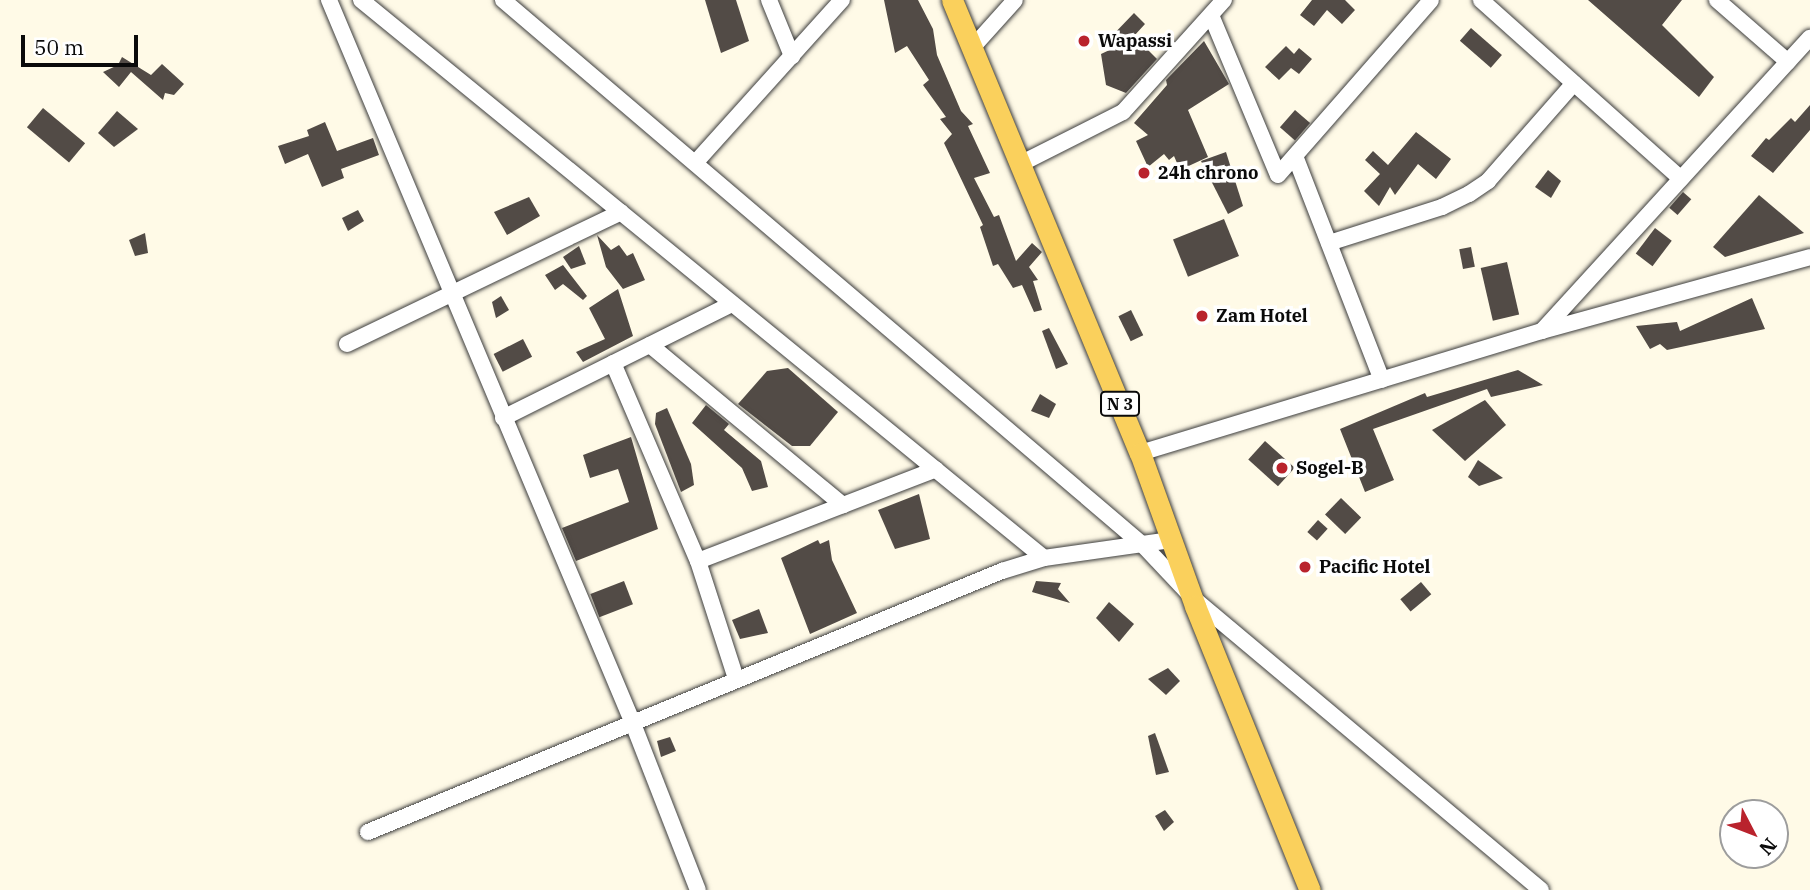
<!DOCTYPE html>
<style>
body{margin:0}
#map{position:relative;width:1810px;height:890px;overflow:hidden;background:#fffae7;font-family:"IBM Plex Serif",serif}
div>[style]{position:absolute}
[style*='--x']{left:calc(var(--x)*1px);top:calc(var(--y)*1px);width:calc(var(--w)*1px);rotate:calc(var(--a)*1deg)}
.building>*{inset:0;background:#524b46;transform-origin:0 0}
.roads{filter:drop-shadow(0 0 2px #3d3d3d) drop-shadow(0 0 2px #3d3d3d)}
.minor>*{height:16px;margin:-8px;padding:0 8px;transform-origin:8px;border-radius:8px;background:#fff}
.major>*{height:21px;margin:-10.5px;padding:0 10.5px;transform-origin:10.5px;border-radius:10.5px;background:#fad05c}
.dots>*{width:19px;height:19px;translate:-50% -50%;box-sizing:border-box;border:4px solid #fff;border-radius:50%}
span{translate:-50% -50%;white-space:nowrap;text-align:center;line-height:1.15;-webkit-text-stroke:7px #fff;paint-order:stroke}
.shield-label span{padding:2px 5px;background:#fff;border:2px solid;border-radius:5px;-webkit-text-stroke-width:0}
.shield-label{font-size:16px;color:#0a0a0a;font-weight:700}
.poi-label{font-size:18px;color:#0a0a0a;font-weight:700}
.left{translate:0 -50%;text-align:left}
.north{position:absolute;left:1719px;top:799px;width:70px;height:70px;box-sizing:border-box;background:#fff;border:2px solid #9d9d9d;border-radius:50%;rotate:132deg;font-size:19px;font-weight:700;line-height:28px;text-align:center;color:#0a0a0a}
.north::after{content:'';display:block;margin:auto;width:24px;height:32px;background:#b9232d;clip-path:polygon(50% 0,100% 100%,50% 72%,0 100%)}
.scale{position:absolute;left:21px;top:35px;width:117px;height:32px;box-sizing:border-box;border:4px solid #0a0a0a;border-top:0;padding-left:9px;font-size:21px;line-height:24px;white-space:nowrap;color:#0a0a0a;-webkit-text-stroke:5px #fff;paint-order:stroke}
</style>
<div id="map">
<div class="building">
<i style="clip-path:polygon(705px 0,736px 0,749px 41px,721px 53px)"></i>
<i style="clip-path:polygon(884px 0,918px 0,933px 29px,937px 55px,961px 111px,973px 124px,968px 126px,990px 173px,974px 178px,994px 217px,999px 215px,1016px 261px,1032px 243px,1042px 252px,1029px 267px,1038px 280px,1033px 281px,1042px 310px,1034px 312px,1022px 285px,1013px 288px,998px 264px,993px 266px,980px 227px,983px 225px,944px 143px,952px 134px,940px 119px,946px 117px,923px 85px,929px 80px,907px 46px,895px 53px)"></i>
<i style="clip-path:polygon(1312px 0,1345px 0,1355px 10px,1342px 24px,1327px 10px,1314px 26px,1300px 15px)"></i>
<i style="clip-path:polygon(1588px 0,1682px 0,1662px 25px,1714px 77px,1699px 97px)"></i>
<i style="clip-path:polygon(1134px 13px,1145px 24px,1134px 36px,1157px 59px,1126px 93px,1106px 85px,1101px 54px,1116px 47px,1108px 40px)"></i>
<i style="left:1471px;top:28px;width:41px;height:17px;rotate:41deg"></i>
<i style="clip-path:polygon(1204px 41px,1229px 84px,1188px 110px,1208px 157px,1180px 170px,1174px 156px,1169px 160px,1164px 154px,1148px 167px,1136px 141px,1148px 135px,1134px 123px,1167px 85px,1166px 80px)"></i>
<i style="clip-path:polygon(1286px 46px,1294px 54px,1299px 48px,1312px 59px,1299px 74px,1291px 68px,1279px 80px,1265px 67px)"></i>
<i style="clip-path:polygon(122px 57px,151px 75px,162px 64px,184px 84px,174px 95px,165px 93px,163px 100px,131px 72px,119px 87px,103px 72px,118px 65px)"></i>
<i style="clip-path:polygon(1810px 105px,1810px 130px,1773px 173px,1751px 156px,1766px 138px,1769px 140px,1791px 118px,1795px 122px)"></i>
<i style="left:43px;top:108px;width:55px;height:25px;rotate:40deg"></i>
<i style="left:1295px;top:110px;width:20px;height:23px;rotate:41deg"></i>
<i style="clip-path:polygon(117px 111px,138px 129px,114px 147px,98px 133px)"></i>
<i style="clip-path:polygon(325px 122px,337px 151px,373px 138px,379px 155px,341px 169px,344px 178px,322px 187px,308px 154px,285px 164px,278px 146px,309px 136px,307px 130px)"></i>
<i style="clip-path:polygon(1416px 132px,1451px 159px,1436px 179px,1418px 164px,1395px 195px,1390px 187px,1379px 206px,1364px 191px,1380px 174px,1365px 160px,1373px 151px,1388px 165px)"></i>
<i style="clip-path:polygon(1226px 152px,1243px 206px,1228px 214px,1201px 161px)"></i>
<i style="clip-path:polygon(1548px 170px,1561px 181px,1551px 198px,1535px 187px)"></i>
<i style="left:1683px;top:192px;width:11px;height:21px;rotate:41deg"></i>
<i style="clip-path:polygon(1759px 195px,1804px 233px,1725px 257px,1713px 247px)"></i>
<i style="clip-path:polygon(529px 197px,540px 216px,507px 235px,494px 212px)"></i>
<i style="clip-path:polygon(358px 210px,364px 221px,348px 231px,342px 218px)"></i>
<i style="left:1224px;top:219px;width:40px;height:55px;rotate:68deg"></i>
<i style="left:1655px;top:228px;width:21px;height:32px;rotate:37deg"></i>
<i style="clip-path:polygon(145px 233px,148px 253px,135px 256px,129px 240px)"></i>
<i style="clip-path:polygon(597px 235px,611px 250px,619px 245px,627px 256px,633px 253px,645px 280px,623px 289px,606px 267px)"></i>
<i style="clip-path:polygon(579px 246px,586px 264px,571px 269px,563px 257px)"></i>
<i style="left:1471px;top:247px;width:20px;height:12px;rotate:79deg"></i>
<i style="left:1507px;top:262px;width:54px;height:27px;rotate:77deg"></i>
<i style="clip-path:polygon(563px 265px,587px 296px,583px 300px,563px 284px,555px 290px,545px 275px)"></i>
<i style="clip-path:polygon(618px 289px,633px 336px,583px 362px,576px 352px,605px 339px,589px 308px)"></i>
<i style="clip-path:polygon(501px 296px,509px 310px,496px 318px,492px 302px)"></i>
<i style="clip-path:polygon(1752px 298px,1765px 329px,1667px 350px,1660px 344px,1650px 349px,1636px 326px,1677px 322px,1680px 331px)"></i>
<i style="left:1131px;top:310px;width:28px;height:14px;rotate:64deg"></i>
<i style="clip-path:polygon(1049px 328px,1068px 364px,1056px 369px,1042px 331px)"></i>
<i style="left:523px;top:339px;width:20px;height:33px;rotate:63deg"></i>
<i style="clip-path:polygon(788px 368px,838px 412px,810px 446px,792px 446px,738px 404px,767px 371px)"></i>
<i style="clip-path:polygon(1518px 370px,1543px 385px,1491px 397px,1487px 389px,1373px 429px,1394px 480px,1365px 492px,1340px 429px,1425px 393px,1427px 397px)"></i>
<i style="clip-path:polygon(1040px 394px,1056px 404px,1049px 418px,1031px 411px)"></i>
<i style="clip-path:polygon(1485px 400px,1506px 425px,1465px 461px,1432px 430px)"></i>
<i style="clip-path:polygon(706px 405px,729px 424px,724px 430px,761px 461px,768px 487px,752px 491px,742px 468px,692px 423px)"></i>
<i style="clip-path:polygon(667px 408px,691px 464px,694px 485px,681px 492px,655px 424px,656px 413px)"></i>
<i style="clip-path:polygon(631px 437px,658px 529px,576px 561px,562px 528px,629px 502px,618px 469px,590px 478px,583px 455px)"></i>
<i style="left:1265px;top:441px;width:40px;height:25px;rotate:42deg"></i>
<i style="clip-path:polygon(1478px 460px,1503px 478px,1479px 486px,1468px 477px)"></i>
<i style="clip-path:polygon(919px 494px,930px 539px,895px 549px,878px 510px)"></i>
<i style="left:1341px;top:498px;width:28px;height:23px;rotate:44deg"></i>
<i style="left:1318px;top:520px;width:13px;height:16px;rotate:42deg"></i>
<i style="clip-path:polygon(818px 540px,820px 544px,829px 540px,832px 560px,857px 613px,810px 634px,781px 558px)"></i>
<i style="left:624px;top:581px;width:25px;height:36px;rotate:69deg"></i>
<i style="clip-path:polygon(1036px 581px,1061px 583px,1058px 589px,1070px 603px,1032px 592px)"></i>
<i style="left:1421px;top:582px;width:16px;height:27px;rotate:50deg"></i>
<i style="clip-path:polygon(1109px 602px,1134px 624px,1119px 642px,1096px 618px)"></i>
<i style="clip-path:polygon(759px 609px,768px 633px,740px 639px,732px 620px)"></i>
<i style="clip-path:polygon(1168px 668px,1180px 681px,1166px 695px,1148px 679px)"></i>
<i style="clip-path:polygon(1155px 733px,1169px 772px,1156px 775px,1148px 736px)"></i>
<i style="clip-path:polygon(670px 737px,676px 751px,661px 757px,657px 741px)"></i>
<i style="clip-path:polygon(1165px 810px,1174px 822px,1164px 831px,1155px 816px)"></i>
</div>
<div class="roads">
<div class="minor">
<i style="--x:329;--y:0;--w:782;--a:67.21"></i>
<i style="--x:632;--y:721;--w:181;--a:68.7"></i>
<i style="--x:361;--y:0;--w:882;--a:39.25"></i>
<i style="--x:503;--y:0;--w:841;--a:40.42"></i>
<i style="--x:1143;--y:545;--w:73;--a:46.7"></i>
<i style="--x:1193;--y:598;--w:454;--a:40"></i>
<i style="--x:769;--y:0;--w:61;--a:67.7"></i>
<i style="--x:1481;--y:0;--w:268;--a:41.8"></i>
<i style="--x:1717;--y:0;--w:94;--a:41.1"></i>
<i style="--x:1211;--y:15;--w:173;--a:67.3"></i>
<i style="--x:1278;--y:175;--w:232;--a:-48.8"></i>
<i style="--x:972;--y:48;--w:64;--a:-48.1"></i>
<i style="--x:1295;--y:156;--w:240;--a:68.8"></i>
<i style="--x:696;--y:162;--w:218;--a:-48"></i>
<i style="--x:1020;--y:164;--w:115;--a:-26.8"></i>
<i style="--x:1123;--y:112;--w:151;--a:-48"></i>
<i style="--x:1329;--y:243;--w:119;--a:-17.7"></i>
<i style="--x:1442;--y:207;--w:30;--a:-26"></i>
<i style="--x:1469;--y:194;--w:23;--a:-34"></i>
<i style="--x:1488;--y:181;--w:130;--a:-48.7"></i>
<i style="--x:1542;--y:331;--w:397;--a:-47.6"></i>
<i style="--x:347;--y:344;--w:304;--a:-25.7"></i>
<i style="--x:650;--y:345;--w:251;--a:39.7"></i>
<i style="--x:613;--y:363;--w:215;--a:66.8"></i>
<i style="--x:698;--y:561;--w:124;--a:72.1"></i>
<i style="--x:503;--y:418;--w:256;--a:-26.5"></i>
<i style="--x:1140;--y:453;--w:420;--a:-16.9"></i>
<i style="--x:1542;--y:331;--w:278;--a:-15.4"></i>
<i style="--x:698;--y:561;--w:255;--a:-21.1"></i>
<i style="--x:368;--y:832;--w:686;--a:-22.38"></i>
<i style="--x:1002;--y:571;--w:44;--a:-17.2"></i>
<i style="--x:1044;--y:558;--w:128;--a:-8.1"></i>
</div>
<div class="major">
<i style="--x:952;--y:0;--w:490;--a:67.5"></i>
<i style="--x:1140;--y:453;--w:163;--a:70.2"></i>
<i style="--x:1195;--y:606;--w:306;--a:68"></i>
</div>
</div>
<div class="dots">
<i style="left:1084px;top:41px;background:#b9232d"></i>
<i style="left:1144px;top:173px;background:#b9232d"></i>
<i style="left:1202px;top:316px;background:#b9232d"></i>
<i style="left:1282px;top:468px;background:#b9232d"></i>
<i style="left:1305px;top:567px;background:#b9232d"></i>
</div>
<div class="shield-label">
<span style="left:1120px;top:404px">N 3</span>
</div>
<div class="poi-label">
<span class="left" style="left:1098px;top:41px">Wapassi</span>
<span class="left" style="left:1158px;top:173px">24h chrono</span>
<span class="left" style="left:1216px;top:316px">Zam Hotel</span>
<span class="left" style="left:1296px;top:468px">Sogel-B</span>
<span class="left" style="left:1319px;top:567px">Pacific Hotel</span>
</div>
<div class="north">N</div>
<div class="scale">50 m</div>
</div>
